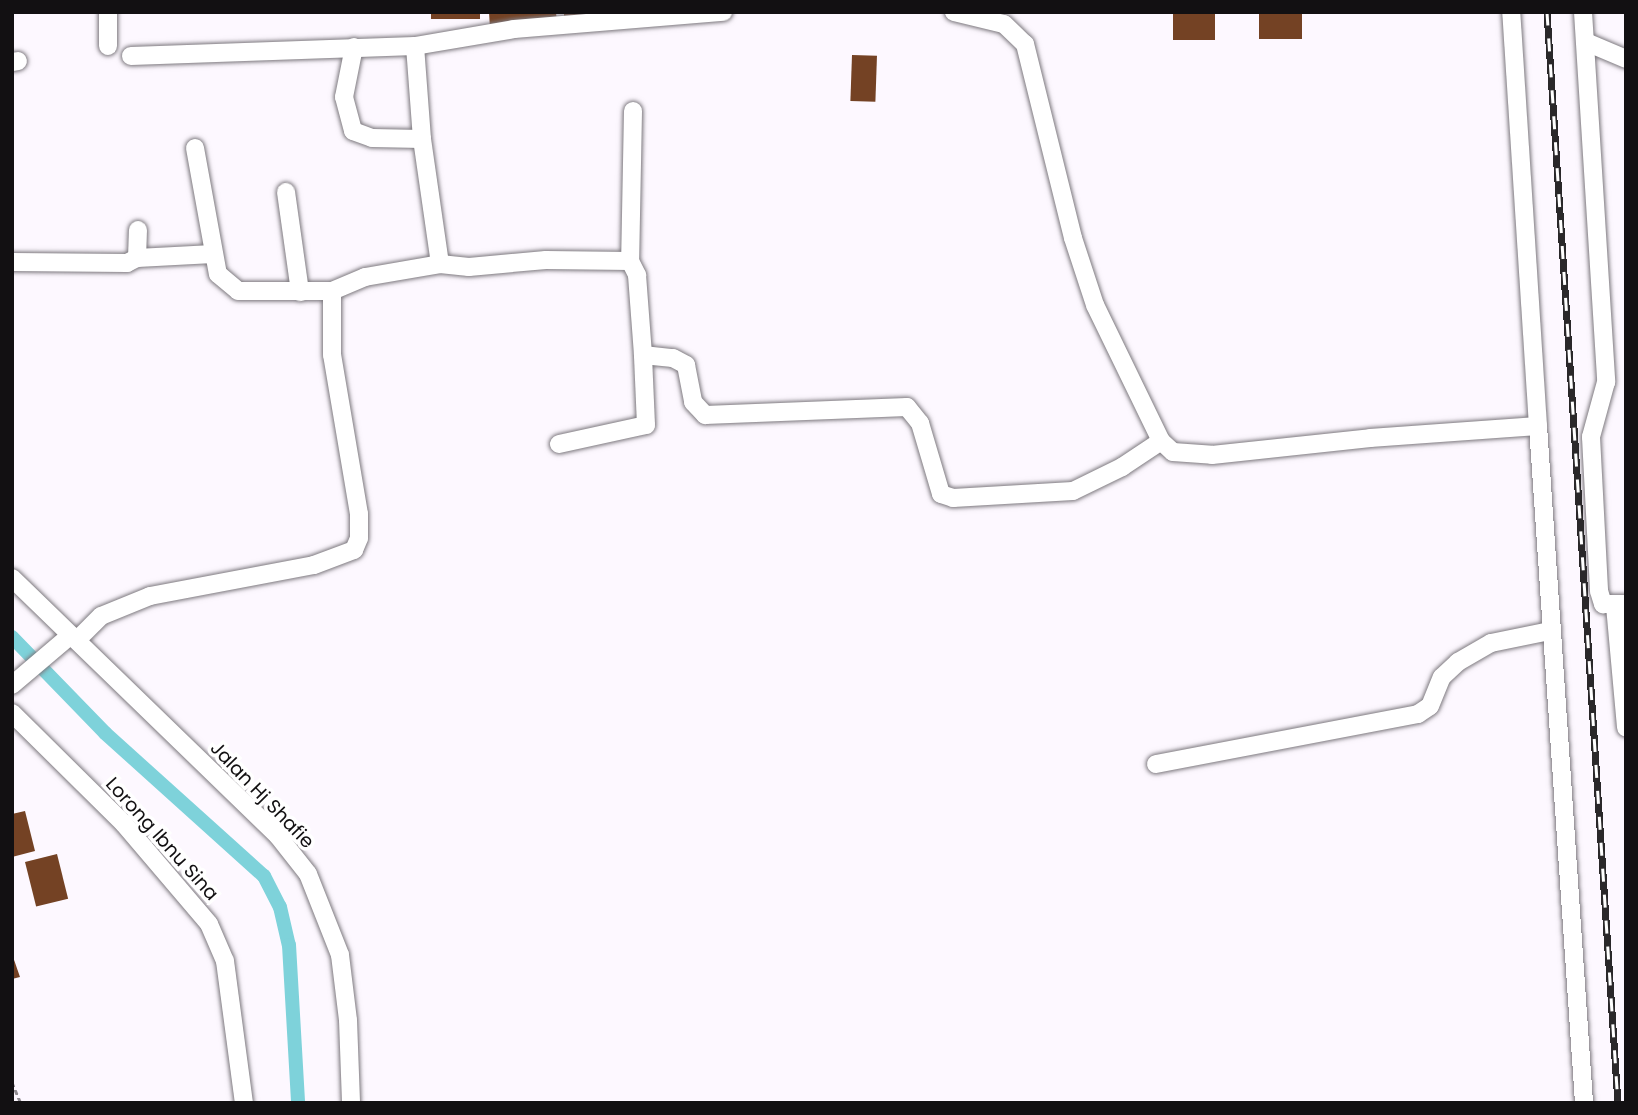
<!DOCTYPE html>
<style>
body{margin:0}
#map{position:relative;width:1638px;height:1115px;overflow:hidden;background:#fdf8ff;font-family:Poppins,sans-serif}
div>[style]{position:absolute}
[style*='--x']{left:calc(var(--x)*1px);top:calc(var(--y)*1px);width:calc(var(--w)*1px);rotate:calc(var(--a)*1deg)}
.canal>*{height:14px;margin:-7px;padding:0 7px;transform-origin:7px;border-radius:7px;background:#7ed2da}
.building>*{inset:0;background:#744224;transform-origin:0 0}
.path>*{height:2.5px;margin-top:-1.25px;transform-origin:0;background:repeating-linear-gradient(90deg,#908c91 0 5px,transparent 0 8.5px)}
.roads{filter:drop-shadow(0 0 2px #7d797f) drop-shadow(0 0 2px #7d797f)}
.minor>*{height:18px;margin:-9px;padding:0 9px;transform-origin:9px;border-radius:9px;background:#fff}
.rail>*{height:7px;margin-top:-3.5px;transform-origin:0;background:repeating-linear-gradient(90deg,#fff 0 13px,#2a282a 0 26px);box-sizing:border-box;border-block:2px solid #2a282a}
span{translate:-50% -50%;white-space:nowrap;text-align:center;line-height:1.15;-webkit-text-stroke:7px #fff;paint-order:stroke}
.street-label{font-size:19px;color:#121012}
.frame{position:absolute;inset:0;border:14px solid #121012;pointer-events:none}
</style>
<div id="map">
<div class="canal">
<i style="--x:12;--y:637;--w:134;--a:45.9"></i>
<i style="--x:105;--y:733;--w:214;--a:42"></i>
<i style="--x:264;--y:876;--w:35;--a:63"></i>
<i style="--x:280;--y:907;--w:39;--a:77"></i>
<i style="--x:289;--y:945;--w:158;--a:86.7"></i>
</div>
<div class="building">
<i style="left:431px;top:12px;width:49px;height:7px"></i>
<i style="clip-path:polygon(489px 12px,556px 12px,557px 23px,490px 28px)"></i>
<i style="clip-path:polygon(564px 12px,602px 12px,602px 14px,564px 16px)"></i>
<i style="left:1173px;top:12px;width:42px;height:28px"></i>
<i style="left:1259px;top:12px;width:43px;height:27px"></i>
<i style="left:852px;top:55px;width:25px;height:46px;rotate:2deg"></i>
<i style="clip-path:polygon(25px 811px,35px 851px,12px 857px,12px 814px)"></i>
<i style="left:57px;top:854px;width:46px;height:33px;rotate:76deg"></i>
<i style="clip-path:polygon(12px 954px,20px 977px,12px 979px)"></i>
</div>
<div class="path">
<i style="--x:12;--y:1082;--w:23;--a:67"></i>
</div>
<div class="roads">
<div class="minor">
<i style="--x:954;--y:12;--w:51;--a:13.5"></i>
<i style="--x:1004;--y:24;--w:29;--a:44"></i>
<i style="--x:1025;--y:44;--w:200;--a:76.1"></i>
<i style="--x:1073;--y:238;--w:71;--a:71.8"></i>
<i style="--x:1095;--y:305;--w:151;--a:64.1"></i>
<i style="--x:1161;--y:441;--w:16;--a:43"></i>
<i style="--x:1173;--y:452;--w:39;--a:4"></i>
<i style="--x:1212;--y:455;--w:159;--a:-6.1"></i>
<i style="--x:1370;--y:438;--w:168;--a:-4.1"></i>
<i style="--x:1538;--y:426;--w:415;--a:-93.7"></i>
<i style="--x:1583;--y:12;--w:371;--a:86.4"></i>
<i style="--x:1606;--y:382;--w:57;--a:105.3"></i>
<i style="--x:1591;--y:437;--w:154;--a:87"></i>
<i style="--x:1599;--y:591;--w:14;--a:73"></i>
<i style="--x:1603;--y:604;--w:23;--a:0"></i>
<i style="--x:1586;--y:42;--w:43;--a:23"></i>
<i style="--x:108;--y:46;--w:34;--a:-90"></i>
<i style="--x:415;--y:46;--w:93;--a:85.7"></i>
<i style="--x:422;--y:139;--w:126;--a:81.8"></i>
<i style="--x:354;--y:47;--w:51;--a:101.3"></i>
<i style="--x:344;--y:97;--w:35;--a:75"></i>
<i style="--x:353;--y:131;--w:20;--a:20"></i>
<i style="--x:372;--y:138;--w:50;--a:1.1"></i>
<i style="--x:131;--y:56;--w:284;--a:-2"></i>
<i style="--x:415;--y:46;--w:100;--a:-9.7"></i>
<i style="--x:514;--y:29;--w:210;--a:-4.7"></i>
<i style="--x:12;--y:62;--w:6;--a:-9"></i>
<i style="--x:633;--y:111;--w:150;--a:91.1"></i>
<i style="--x:630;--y:261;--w:16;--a:63"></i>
<i style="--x:637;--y:275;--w:80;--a:85.7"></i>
<i style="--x:643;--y:355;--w:30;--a:6"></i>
<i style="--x:673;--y:358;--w:15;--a:28"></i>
<i style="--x:686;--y:365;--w:38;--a:79"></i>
<i style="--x:693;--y:402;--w:18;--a:47"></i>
<i style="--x:705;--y:415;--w:202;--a:-2.3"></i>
<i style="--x:907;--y:407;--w:21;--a:51"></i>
<i style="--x:920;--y:423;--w:74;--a:73.5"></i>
<i style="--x:941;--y:494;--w:13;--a:18"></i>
<i style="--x:953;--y:498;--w:120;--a:-3.3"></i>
<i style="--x:1073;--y:491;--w:55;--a:-26.1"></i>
<i style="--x:1122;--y:467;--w:47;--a:-33.7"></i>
<i style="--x:195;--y:148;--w:128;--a:79.7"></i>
<i style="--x:218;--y:274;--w:26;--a:40"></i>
<i style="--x:238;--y:291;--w:94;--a:0"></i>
<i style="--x:332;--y:291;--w:36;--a:-23"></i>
<i style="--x:365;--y:277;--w:76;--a:-9.8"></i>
<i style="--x:440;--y:264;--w:29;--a:6"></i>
<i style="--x:469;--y:267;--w:77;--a:-5.2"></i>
<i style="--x:546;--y:260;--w:84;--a:0.7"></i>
<i style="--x:286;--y:192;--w:101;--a:82"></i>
<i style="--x:137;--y:258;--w:76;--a:-3"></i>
<i style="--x:12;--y:262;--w:115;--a:0.5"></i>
<i style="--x:127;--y:263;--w:11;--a:-27"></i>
<i style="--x:137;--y:258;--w:28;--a:-88"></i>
<i style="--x:1538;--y:426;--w:679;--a:86.11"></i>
<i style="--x:559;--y:444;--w:89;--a:-12.3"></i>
<i style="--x:646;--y:425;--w:70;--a:-92.5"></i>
<i style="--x:12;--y:578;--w:371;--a:44.1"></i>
<i style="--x:278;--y:836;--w:48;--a:51.7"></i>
<i style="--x:308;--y:874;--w:87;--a:68.4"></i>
<i style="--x:340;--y:955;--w:65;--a:83"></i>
<i style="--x:348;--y:1020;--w:83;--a:87.9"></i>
<i style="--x:1615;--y:606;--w:122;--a:84.8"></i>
<i style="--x:79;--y:638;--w:31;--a:-45"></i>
<i style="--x:101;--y:616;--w:53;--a:-22.2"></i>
<i style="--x:150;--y:596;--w:167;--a:-10.7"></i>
<i style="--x:314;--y:565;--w:43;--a:-20.6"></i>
<i style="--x:354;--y:550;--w:13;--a:-67"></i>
<i style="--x:359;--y:538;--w:24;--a:-90"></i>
<i style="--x:359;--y:514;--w:161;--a:-99.6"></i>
<i style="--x:332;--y:355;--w:64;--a:-90"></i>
<i style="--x:12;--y:685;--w:77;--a:-40.3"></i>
<i style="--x:12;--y:713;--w:158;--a:44.7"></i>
<i style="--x:124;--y:824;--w:131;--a:49.6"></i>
<i style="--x:209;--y:924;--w:40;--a:66.6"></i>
<i style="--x:225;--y:961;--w:143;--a:82.4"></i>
<i style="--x:1156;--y:764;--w:267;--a:-10.8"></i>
<i style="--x:1418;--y:714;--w:14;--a:-34"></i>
<i style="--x:1430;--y:706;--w:31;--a:-68"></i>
<i style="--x:1442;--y:677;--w:22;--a:-43"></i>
<i style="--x:1458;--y:662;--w:38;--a:-30"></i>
<i style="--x:1491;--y:643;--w:60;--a:-11.5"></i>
</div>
</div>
<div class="rail">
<i style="--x:1547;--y:12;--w:1093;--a:86.28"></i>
</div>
<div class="street-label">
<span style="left:262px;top:795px;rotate:46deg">Jalan Hj Shafie</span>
<span style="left:162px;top:839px;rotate:48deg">Lorong Ibnu Sina</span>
</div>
<div class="frame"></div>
</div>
